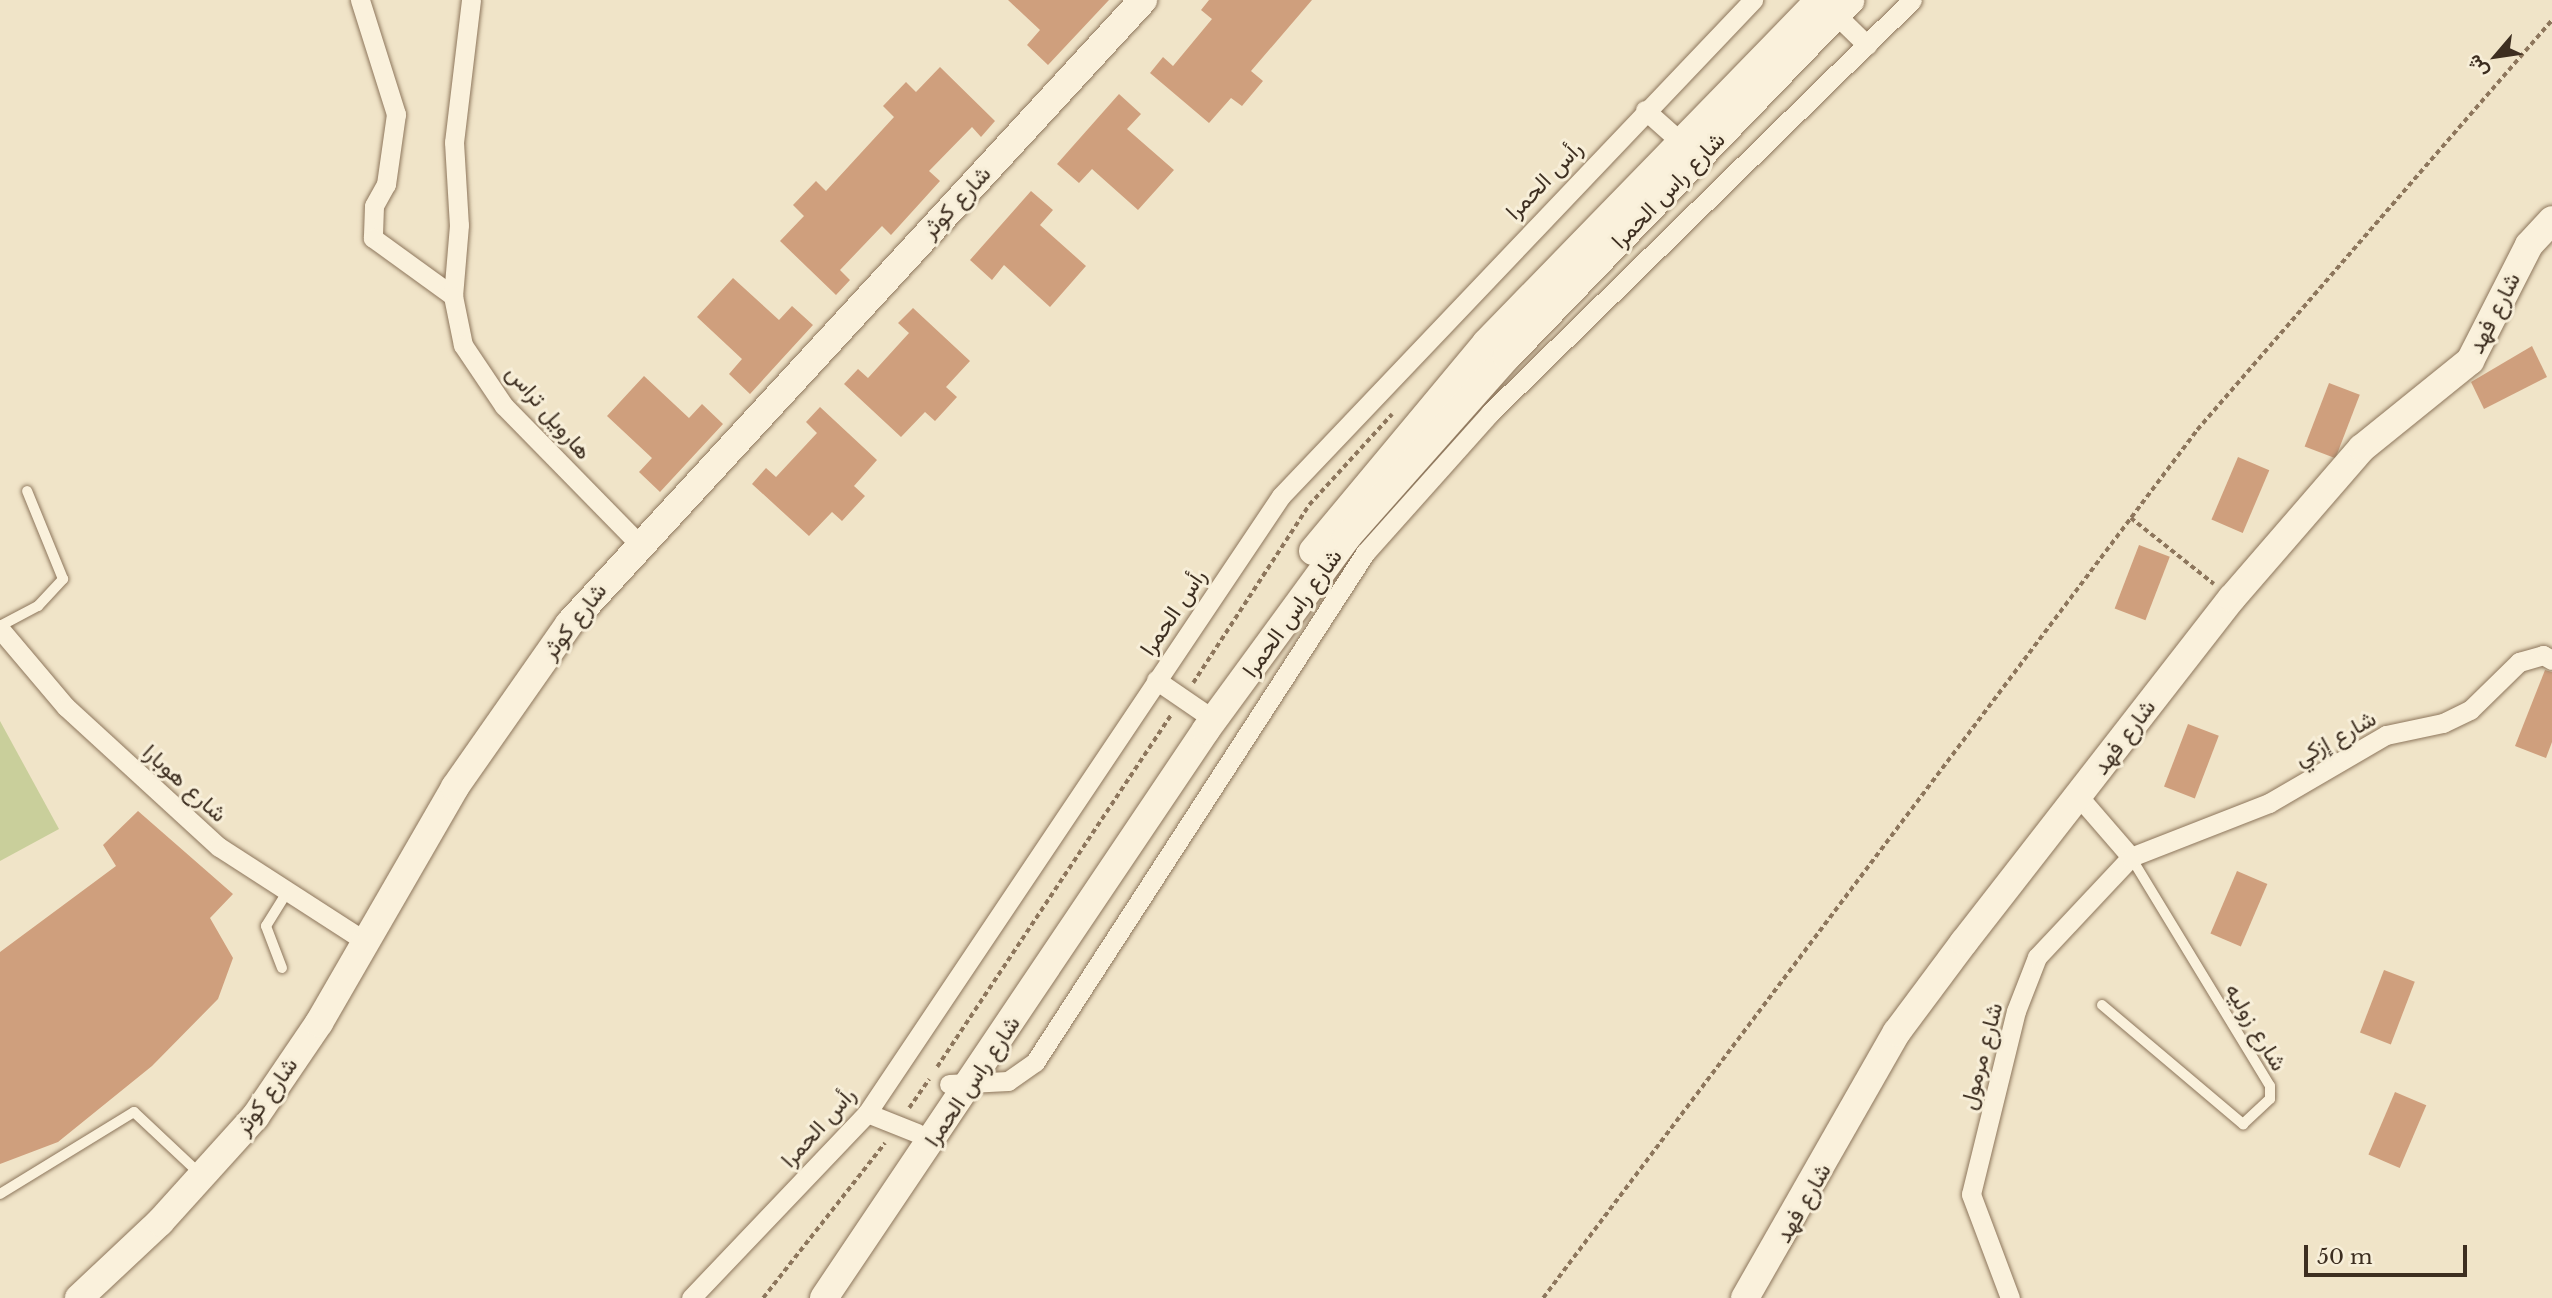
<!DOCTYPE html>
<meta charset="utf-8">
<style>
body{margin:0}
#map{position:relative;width:2552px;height:1298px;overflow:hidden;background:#f0e4c8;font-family:"Libre Baskerville",Vazirmatn,serif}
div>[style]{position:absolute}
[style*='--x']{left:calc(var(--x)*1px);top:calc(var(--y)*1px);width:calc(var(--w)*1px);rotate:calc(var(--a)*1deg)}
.green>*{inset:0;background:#c9cf9b}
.building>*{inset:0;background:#cf9f7d;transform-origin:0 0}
.path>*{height:3.5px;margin-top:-1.75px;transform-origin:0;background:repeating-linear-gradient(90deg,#8d765c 0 5px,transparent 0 8.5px)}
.roads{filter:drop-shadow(0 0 2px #8d765c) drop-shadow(0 0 2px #8d765c)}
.lane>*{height:10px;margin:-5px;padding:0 5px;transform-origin:5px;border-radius:5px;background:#faf1dc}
.street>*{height:19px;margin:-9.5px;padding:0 9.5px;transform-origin:9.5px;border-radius:9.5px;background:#faf1dc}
.secondary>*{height:28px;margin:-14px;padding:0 14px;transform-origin:14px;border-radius:14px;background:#faf1dc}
span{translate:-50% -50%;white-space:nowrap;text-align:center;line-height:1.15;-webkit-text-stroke:6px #f7eed8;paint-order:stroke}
.street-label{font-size:23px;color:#3d2e20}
.north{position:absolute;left:2461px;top:21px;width:70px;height:70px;-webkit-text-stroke:5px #f7eed8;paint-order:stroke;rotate:241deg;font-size:19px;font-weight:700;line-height:28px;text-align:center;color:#3d2e20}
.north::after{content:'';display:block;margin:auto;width:24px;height:32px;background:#3d2e20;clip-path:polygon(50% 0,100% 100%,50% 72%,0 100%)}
.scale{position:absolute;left:2304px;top:1245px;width:163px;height:32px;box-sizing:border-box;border:4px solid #3d2e20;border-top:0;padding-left:9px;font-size:21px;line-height:24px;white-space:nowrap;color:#3d2e20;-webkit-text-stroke:5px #f7eed8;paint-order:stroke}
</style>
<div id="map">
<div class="green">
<i style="clip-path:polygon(0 721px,59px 829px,0 861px)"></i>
</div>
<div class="building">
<i style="clip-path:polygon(1008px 0,1109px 0,1048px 65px,1027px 45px,1040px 30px)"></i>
<i style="clip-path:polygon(1209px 0,1312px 0,1251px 71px,1263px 81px,1242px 106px,1231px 98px,1209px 123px,1150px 73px,1163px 57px,1173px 66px,1212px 19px,1201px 10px)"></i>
<i style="clip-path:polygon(940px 67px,995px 121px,981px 137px,972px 127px,929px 171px,940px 181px,891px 235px,882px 226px,840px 270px,850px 280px,836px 295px,780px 241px,804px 216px,793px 205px,816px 181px,826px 191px,894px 117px,883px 106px,906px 82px,916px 92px)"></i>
<i style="clip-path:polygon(1119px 94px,1141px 114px,1127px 129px,1174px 170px,1138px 210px,1092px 169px,1079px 183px,1057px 164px)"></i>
<i style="clip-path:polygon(1031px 191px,1053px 210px,1040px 225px,1086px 266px,1050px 307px,1004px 265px,992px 280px,970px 260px)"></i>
<i style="clip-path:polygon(733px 278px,779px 320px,792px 306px,813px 325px,750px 394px,729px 374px,742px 359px,697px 317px)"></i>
<i style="clip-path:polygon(913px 308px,970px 361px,946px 387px,957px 397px,935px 421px,925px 412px,901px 437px,844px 384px,858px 369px,868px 378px,909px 333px,898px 323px)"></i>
<i style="clip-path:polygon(2532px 346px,2547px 377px,2484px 409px,2471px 382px)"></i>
<i style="clip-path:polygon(644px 376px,689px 418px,702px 404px,723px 424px,660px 492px,639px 472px,652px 458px,607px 416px)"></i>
<i style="left:2329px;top:383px;width:33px;height:68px;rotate:21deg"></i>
<i style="clip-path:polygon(820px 407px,877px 460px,854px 486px,865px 496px,842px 521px,832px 512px,809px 536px,752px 484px,766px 468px,776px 477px,817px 433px,806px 422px)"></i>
<i style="left:2238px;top:457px;width:34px;height:68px;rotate:23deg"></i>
<i style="left:2139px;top:545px;width:33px;height:68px;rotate:21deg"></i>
<i style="clip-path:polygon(2545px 670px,2552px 672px,2552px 742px,2546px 758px,2515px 746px)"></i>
<i style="left:2188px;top:724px;width:33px;height:67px;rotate:21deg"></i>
<i style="clip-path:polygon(138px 811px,233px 894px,210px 918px,233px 958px,218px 999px,152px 1066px,58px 1142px,0 1164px,0 952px,116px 866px,103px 845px)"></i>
<i style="left:2237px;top:871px;width:33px;height:68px;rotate:23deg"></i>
<i style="left:2384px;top:970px;width:33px;height:67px;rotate:21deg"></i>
<i style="left:2395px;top:1092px;width:34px;height:68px;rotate:23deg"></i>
</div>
<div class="path">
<i style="--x:2131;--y:518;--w:106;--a:38.5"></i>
<i style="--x:1193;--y:683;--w:212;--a:-56.9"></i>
<i style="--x:1309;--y:505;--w:123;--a:-47.6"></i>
<i style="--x:937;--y:1067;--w:423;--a:-56.4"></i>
<i style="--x:909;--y:1108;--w:35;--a:-55"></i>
<i style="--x:763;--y:1298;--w:197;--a:-51.8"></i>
<i style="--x:1543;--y:1298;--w:1087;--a:-53"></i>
<i style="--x:2197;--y:430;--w:542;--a:-49.11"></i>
</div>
<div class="roads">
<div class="lane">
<i style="--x:0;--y:626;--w:43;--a:-27.8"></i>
<i style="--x:38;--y:606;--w:37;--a:-47"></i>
<i style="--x:63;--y:579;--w:95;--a:-112.2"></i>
<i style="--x:282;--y:968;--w:45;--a:-110.9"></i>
<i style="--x:266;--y:926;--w:36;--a:-58"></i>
<i style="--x:2102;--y:1005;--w:185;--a:40.2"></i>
<i style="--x:2243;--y:1124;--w:37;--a:-43"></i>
<i style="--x:2270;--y:1099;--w:13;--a:-90"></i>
<i style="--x:2270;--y:1086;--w:268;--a:-121.3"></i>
<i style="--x:0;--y:1194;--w:157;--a:-31.5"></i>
<i style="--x:134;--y:1112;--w:89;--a:43.2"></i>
</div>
<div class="street">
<i style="--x:360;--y:0;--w:120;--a:72.5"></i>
<i style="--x:396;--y:114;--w:71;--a:98.1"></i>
<i style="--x:386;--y:184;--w:25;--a:119"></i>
<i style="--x:374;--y:206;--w:32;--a:92"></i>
<i style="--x:373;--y:238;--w:99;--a:35.9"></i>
<i style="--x:471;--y:0;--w:143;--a:96.8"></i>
<i style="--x:454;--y:142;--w:83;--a:86.6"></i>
<i style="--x:459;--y:225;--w:71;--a:94.8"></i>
<i style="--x:453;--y:296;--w:50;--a:78.5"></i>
<i style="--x:463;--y:345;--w:73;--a:56.1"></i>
<i style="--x:504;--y:406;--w:192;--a:45.6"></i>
<i style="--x:1827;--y:6;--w:56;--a:44.3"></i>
<i style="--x:1645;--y:110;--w:62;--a:41.7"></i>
<i style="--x:0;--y:629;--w:102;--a:49.8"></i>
<i style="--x:66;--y:707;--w:207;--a:42.5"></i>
<i style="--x:219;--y:847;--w:174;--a:32.8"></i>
<i style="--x:1156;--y:680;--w:69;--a:34.4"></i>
<i style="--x:2079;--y:797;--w:79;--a:49.1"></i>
<i style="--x:949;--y:1084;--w:59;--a:-2.9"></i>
<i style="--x:1008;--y:1081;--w:33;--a:-35"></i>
<i style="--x:1035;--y:1062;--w:607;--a:-57.04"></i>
<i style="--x:1365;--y:553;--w:188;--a:-48.2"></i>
<i style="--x:1490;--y:413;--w:590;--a:-44.38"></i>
<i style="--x:867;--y:1113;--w:54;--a:21.8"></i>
<i style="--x:691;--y:1298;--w:255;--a:-46.4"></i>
<i style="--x:867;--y:1113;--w:743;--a:-56.14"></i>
<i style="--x:1281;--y:496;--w:685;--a:-46.42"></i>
<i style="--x:2010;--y:1298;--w:111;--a:-110.6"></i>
<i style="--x:1971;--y:1194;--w:188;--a:-76.2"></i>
<i style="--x:2016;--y:1011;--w:58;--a:-68.7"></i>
<i style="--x:2037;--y:957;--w:137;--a:-46.8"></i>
<i style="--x:2131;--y:857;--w:148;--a:-21.4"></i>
<i style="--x:2269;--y:803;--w:135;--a:-30.2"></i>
<i style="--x:2386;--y:735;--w:58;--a:-11.9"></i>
<i style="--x:2443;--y:723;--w:30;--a:-26"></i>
<i style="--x:2470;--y:710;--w:69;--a:-44.4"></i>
<i style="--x:2519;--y:662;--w:25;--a:-16"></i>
<i style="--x:2543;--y:655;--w:10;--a:29"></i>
</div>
<div class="secondary">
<i style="--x:1313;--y:551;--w:271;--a:-50.2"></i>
<i style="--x:1486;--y:343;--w:479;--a:-45.8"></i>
<i style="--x:79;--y:1298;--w:111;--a:-43.2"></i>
<i style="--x:160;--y:1222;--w:142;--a:-47.9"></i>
<i style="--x:255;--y:1117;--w:114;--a:-55.8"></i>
<i style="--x:319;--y:1023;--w:272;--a:-60"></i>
<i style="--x:455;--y:787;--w:199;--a:-55"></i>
<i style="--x:569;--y:624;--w:848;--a:-47.39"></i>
<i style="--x:824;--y:1298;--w:685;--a:-56.08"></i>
<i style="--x:1206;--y:730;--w:239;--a:-53.8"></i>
<i style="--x:1347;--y:537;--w:241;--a:-48.4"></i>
<i style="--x:1507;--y:357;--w:495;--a:-46.1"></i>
<i style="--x:1745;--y:1298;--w:306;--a:-60.3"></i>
<i style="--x:1897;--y:1032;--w:112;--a:-53.3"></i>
<i style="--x:1964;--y:942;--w:436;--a:-52.1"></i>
<i style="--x:2232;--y:598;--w:198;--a:-49.1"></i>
<i style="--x:2362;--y:448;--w:139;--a:-38.9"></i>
<i style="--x:2470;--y:361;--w:130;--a:-63"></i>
<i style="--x:2529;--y:245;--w:34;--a:-47"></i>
</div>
</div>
<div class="street-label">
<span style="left:1544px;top:180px;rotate:-46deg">رأس الحمرا</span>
<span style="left:1668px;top:190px;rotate:-46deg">شارع راس الحمرا</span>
<span style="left:956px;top:202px;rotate:-47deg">شارع كوثر</span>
<span style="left:2494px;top:313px;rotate:-63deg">شارع فهد</span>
<span style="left:549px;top:412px;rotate:49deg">هارويل تراس</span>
<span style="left:1173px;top:612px;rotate:-56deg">رأس الحمرا</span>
<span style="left:1292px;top:613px;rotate:-54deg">شارع راس الحمرا</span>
<span style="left:574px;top:621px;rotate:-52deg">شارع كوثر</span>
<span style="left:2124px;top:737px;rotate:-53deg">شارع فهد</span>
<span style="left:2335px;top:738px;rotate:-29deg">شارع إزكي</span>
<span style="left:185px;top:783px;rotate:42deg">شارع هوبارا</span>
<span style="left:2256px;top:1027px;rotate:59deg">شارع زوليه</span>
<span style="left:1981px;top:1056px;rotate:-75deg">شارع مرمول</span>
<span style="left:972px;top:1081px;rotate:-56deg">شارع راس الحمرا</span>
<span style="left:266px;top:1096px;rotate:-54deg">شارع كوثر</span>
<span style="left:818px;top:1127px;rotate:-48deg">رأس الحمرا</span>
<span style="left:1803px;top:1203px;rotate:-60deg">شارع فهد</span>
</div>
<div class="north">ش</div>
<div class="scale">50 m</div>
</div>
